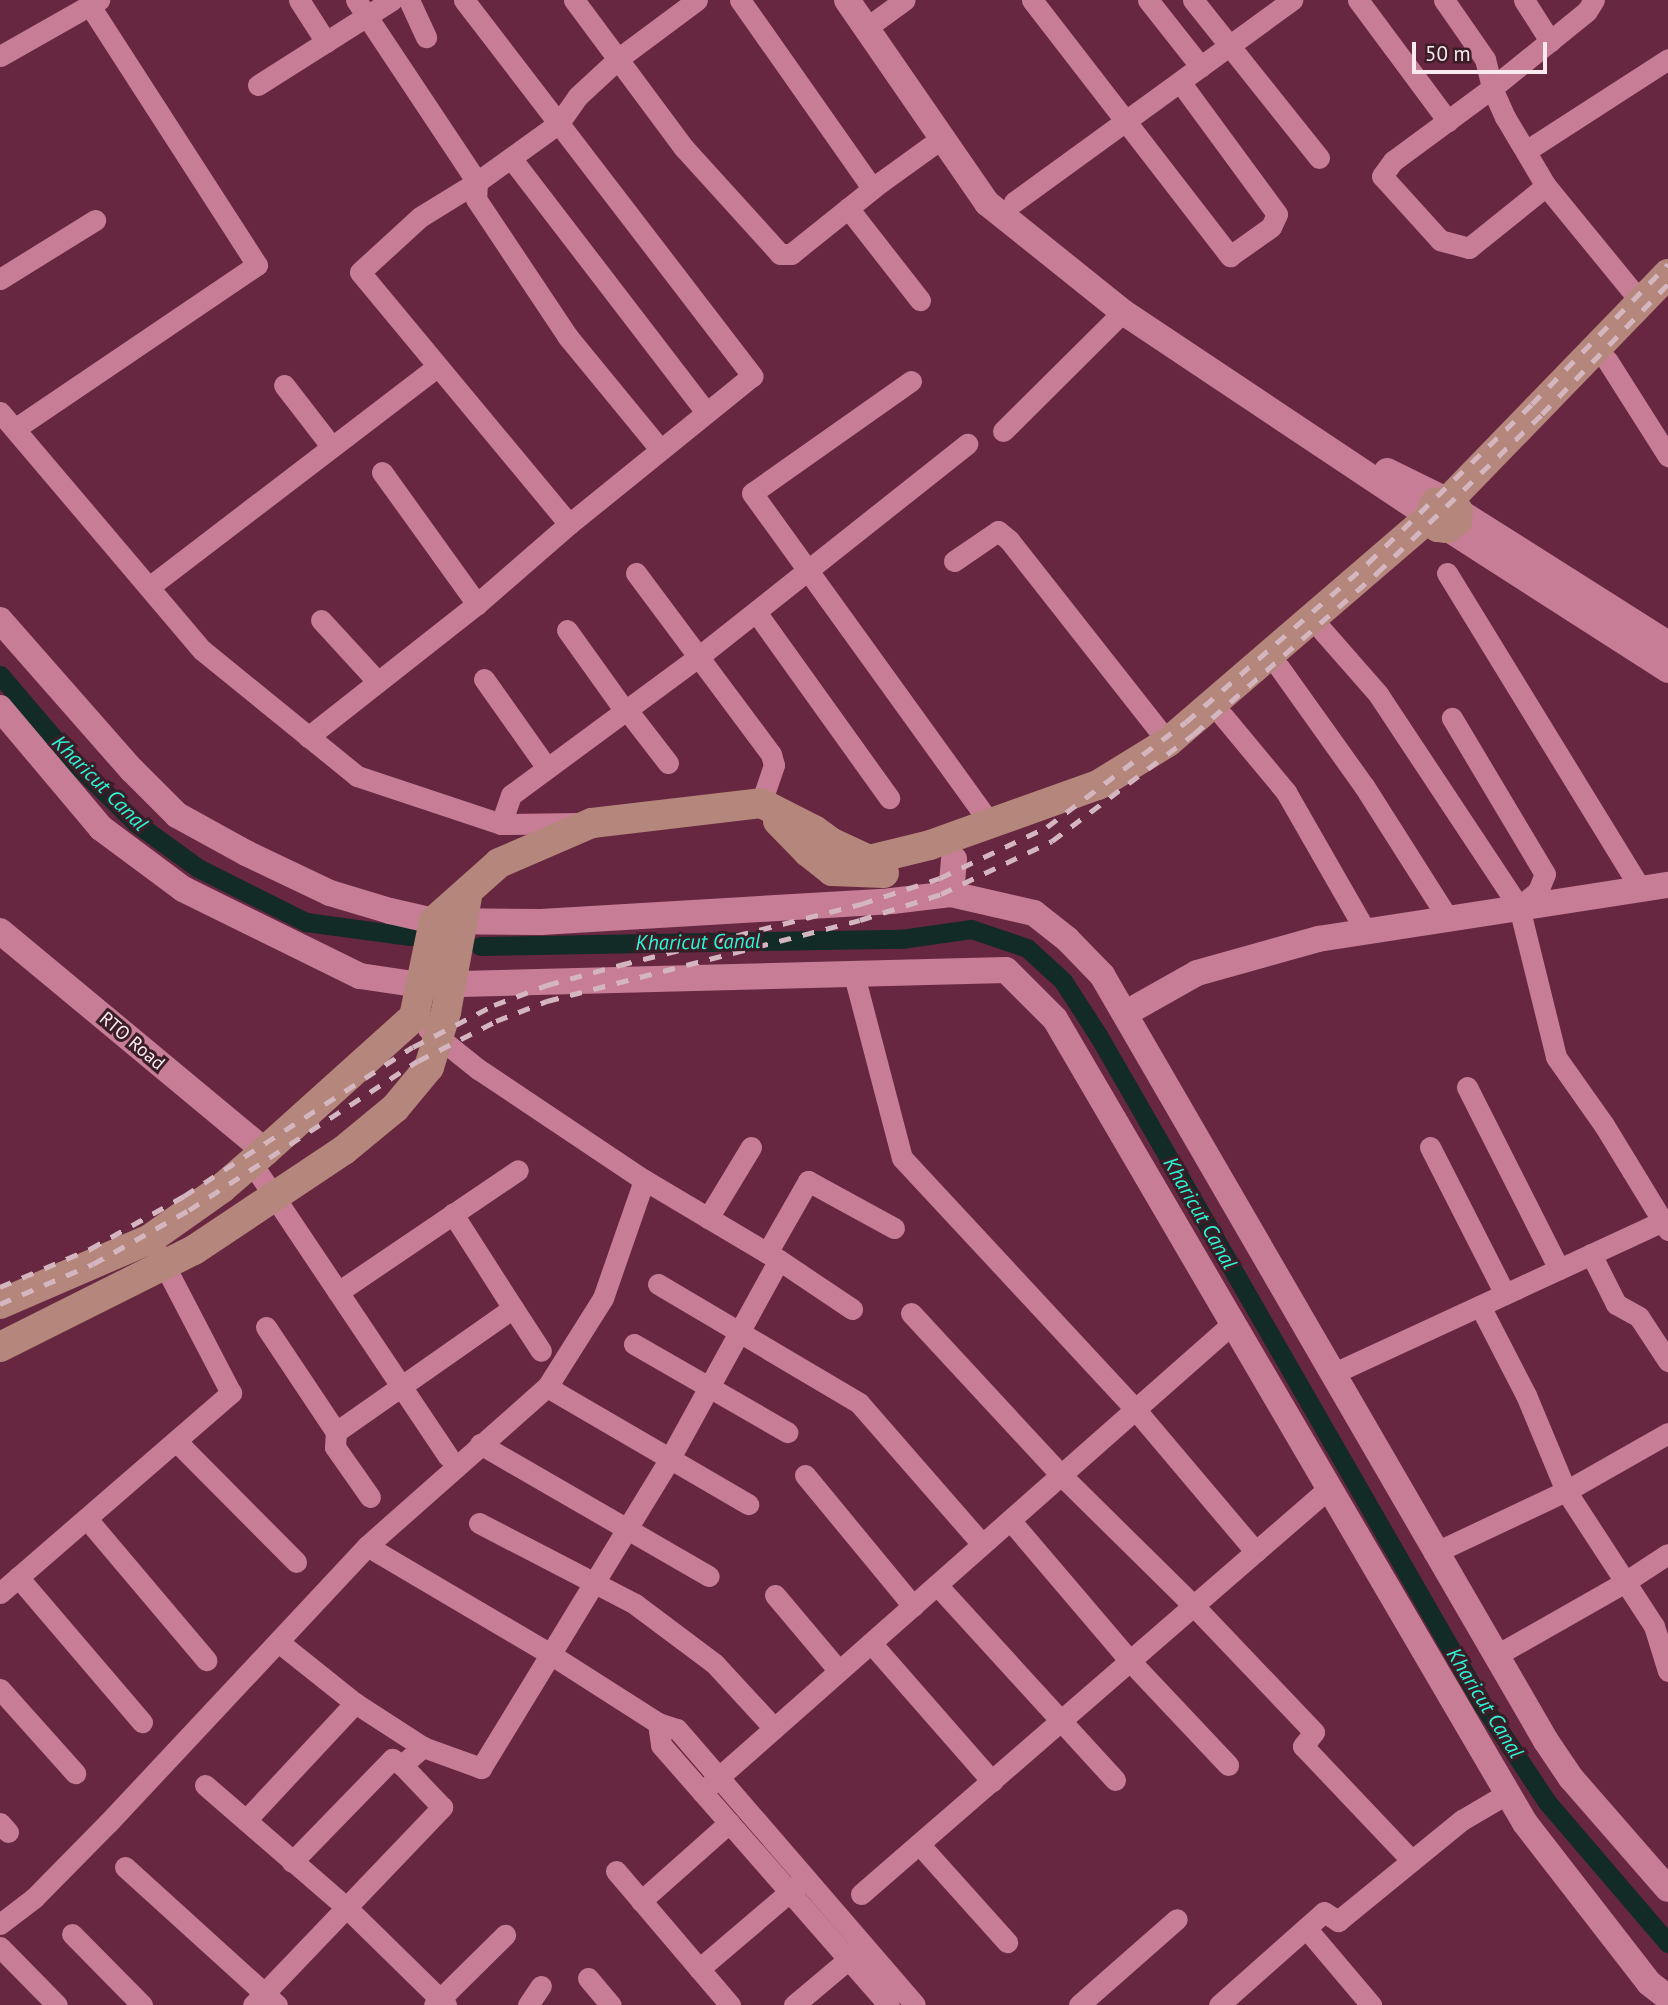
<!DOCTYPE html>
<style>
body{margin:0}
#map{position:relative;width:1668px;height:2005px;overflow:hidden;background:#682741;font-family:"PT Sans",sans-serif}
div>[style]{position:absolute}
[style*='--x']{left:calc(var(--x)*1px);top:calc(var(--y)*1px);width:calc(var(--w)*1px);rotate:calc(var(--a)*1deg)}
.canal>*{height:19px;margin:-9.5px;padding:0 9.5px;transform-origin:9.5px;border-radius:9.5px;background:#122b26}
.minor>*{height:21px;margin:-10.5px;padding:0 10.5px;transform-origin:10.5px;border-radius:10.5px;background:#c77d96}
.tertiary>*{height:26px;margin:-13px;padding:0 13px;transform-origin:13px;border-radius:13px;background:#c77d96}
.secondary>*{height:30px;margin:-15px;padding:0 15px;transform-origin:15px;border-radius:15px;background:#b5877c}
.rail>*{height:5px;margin-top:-2.5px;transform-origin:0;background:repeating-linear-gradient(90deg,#d4b6c0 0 12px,transparent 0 24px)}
span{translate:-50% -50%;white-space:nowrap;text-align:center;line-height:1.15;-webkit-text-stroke:6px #3b1d28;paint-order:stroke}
.street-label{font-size:19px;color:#fae9ee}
.water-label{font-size:21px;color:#29f7d6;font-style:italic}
.scale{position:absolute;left:1412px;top:42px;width:135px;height:32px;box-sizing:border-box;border:4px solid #fae9ee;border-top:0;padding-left:9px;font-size:21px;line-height:24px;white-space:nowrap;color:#fae9ee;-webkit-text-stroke:5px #3b1d28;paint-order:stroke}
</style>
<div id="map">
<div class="canal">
<i style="--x:0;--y:675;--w:116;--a:49.6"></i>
<i style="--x:75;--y:763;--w:86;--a:44.5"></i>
<i style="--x:136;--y:823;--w:77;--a:36"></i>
<i style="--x:198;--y:868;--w:121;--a:26.6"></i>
<i style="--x:306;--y:922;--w:105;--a:7.7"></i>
<i style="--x:480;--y:946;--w:421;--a:-1"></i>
<i style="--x:901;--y:939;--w:71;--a:-8.1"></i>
<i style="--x:971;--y:929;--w:59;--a:18.7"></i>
<i style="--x:1027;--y:948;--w:49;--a:42.5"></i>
<i style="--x:1063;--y:981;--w:64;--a:57.1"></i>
<i style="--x:1098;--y:1035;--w:773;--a:60.12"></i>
<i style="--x:1483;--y:1705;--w:116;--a:56.6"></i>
<i style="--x:1547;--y:1802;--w:186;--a:49.4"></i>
</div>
<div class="minor">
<i style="--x:299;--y:0;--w:50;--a:57.3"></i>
<i style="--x:356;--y:0;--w:219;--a:56.4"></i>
<i style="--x:477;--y:182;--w:17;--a:93"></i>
<i style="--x:476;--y:199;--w:166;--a:56.3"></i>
<i style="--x:568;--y:337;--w:145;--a:50.6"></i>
<i style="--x:409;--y:0;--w:41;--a:65.3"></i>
<i style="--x:464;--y:0;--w:474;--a:52.5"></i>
<i style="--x:752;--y:376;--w:235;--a:141"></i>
<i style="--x:574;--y:0;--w:184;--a:53.4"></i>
<i style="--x:684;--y:148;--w:143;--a:47.8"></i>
<i style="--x:780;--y:254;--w:11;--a:0"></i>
<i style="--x:791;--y:254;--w:115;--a:-38.7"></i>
<i style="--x:881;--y:182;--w:75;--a:-35.8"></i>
<i style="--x:740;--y:0;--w:230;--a:54.9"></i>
<i style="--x:1032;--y:0;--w:324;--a:52.3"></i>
<i style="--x:1230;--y:256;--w:50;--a:-35.3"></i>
<i style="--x:1271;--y:227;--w:14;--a:-65"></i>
<i style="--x:1277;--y:214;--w:164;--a:-126.3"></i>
<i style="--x:1148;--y:0;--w:85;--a:51.7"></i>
<i style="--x:1193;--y:0;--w:202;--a:51.4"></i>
<i style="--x:1358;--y:0;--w:151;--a:53.4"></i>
<i style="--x:1444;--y:0;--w:72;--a:55.2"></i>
<i style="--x:1485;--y:59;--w:30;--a:76"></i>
<i style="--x:1492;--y:88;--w:32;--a:66"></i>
<i style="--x:1505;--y:117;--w:80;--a:59.3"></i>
<i style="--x:1546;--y:186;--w:150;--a:50.7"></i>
<i style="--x:1524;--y:0;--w:49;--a:57.6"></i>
<i style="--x:877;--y:20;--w:34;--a:-36"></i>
<i style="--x:0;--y:56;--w:114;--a:-29.5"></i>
<i style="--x:258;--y:85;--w:159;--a:-32.4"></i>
<i style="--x:1526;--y:151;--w:169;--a:-32.9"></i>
<i style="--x:511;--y:158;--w:320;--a:52.5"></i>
<i style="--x:1546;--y:186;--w:99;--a:141.2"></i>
<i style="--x:1469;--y:248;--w:30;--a:-165"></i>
<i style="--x:1440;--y:240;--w:86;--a:-132.2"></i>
<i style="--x:1382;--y:176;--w:19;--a:-54"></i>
<i style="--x:1393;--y:161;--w:123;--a:-36.4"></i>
<i style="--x:1492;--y:88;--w:122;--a:-39"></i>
<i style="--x:1587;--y:11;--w:13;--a:-58"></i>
<i style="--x:1014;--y:202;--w:344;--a:-36"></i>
<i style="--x:848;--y:208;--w:117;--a:52"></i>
<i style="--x:0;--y:279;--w:112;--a:-31.8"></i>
<i style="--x:1607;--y:360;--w:114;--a:57.6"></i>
<i style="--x:911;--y:381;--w:194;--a:144.8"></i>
<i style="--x:752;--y:493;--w:407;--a:54.2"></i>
<i style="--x:284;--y:385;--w:78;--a:52.3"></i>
<i style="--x:0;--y:412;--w:312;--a:49.7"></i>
<i style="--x:202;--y:650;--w:200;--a:39.1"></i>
<i style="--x:357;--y:776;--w:152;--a:18.4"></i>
<i style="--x:501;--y:824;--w:79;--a:-0.7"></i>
<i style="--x:16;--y:428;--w:291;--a:-34.1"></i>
<i style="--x:257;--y:265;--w:308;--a:-122.8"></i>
<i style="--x:1003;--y:431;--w:169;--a:-44.8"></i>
<i style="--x:382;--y:472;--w:163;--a:54.3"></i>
<i style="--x:954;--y:561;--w:53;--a:-34.3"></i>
<i style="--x:998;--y:531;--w:14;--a:39"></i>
<i style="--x:1009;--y:540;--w:257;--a:51.8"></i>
<i style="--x:636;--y:573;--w:226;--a:53.3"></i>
<i style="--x:771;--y:754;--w:11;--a:75"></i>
<i style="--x:774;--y:765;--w:40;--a:108.9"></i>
<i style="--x:1447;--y:573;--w:371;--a:58.5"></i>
<i style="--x:149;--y:587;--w:362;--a:-37.4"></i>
<i style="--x:756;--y:612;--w:229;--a:54.4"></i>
<i style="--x:321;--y:620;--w:84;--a:47.4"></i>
<i style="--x:567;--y:630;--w:100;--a:54.4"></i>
<i style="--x:1322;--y:630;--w:85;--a:48.8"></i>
<i style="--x:1378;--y:694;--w:255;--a:56.5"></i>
<i style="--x:1519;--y:907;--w:25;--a:-40"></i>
<i style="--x:1538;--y:891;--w:18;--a:-68"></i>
<i style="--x:1545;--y:874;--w:182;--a:-120.8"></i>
<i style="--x:1279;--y:667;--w:146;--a:54.5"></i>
<i style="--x:1364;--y:786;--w:155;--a:57.6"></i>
<i style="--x:484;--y:679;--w:109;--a:54.7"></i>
<i style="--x:627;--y:710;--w:67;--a:52.3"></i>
<i style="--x:1223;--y:716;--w:99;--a:50.3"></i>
<i style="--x:1286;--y:792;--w:159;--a:60.2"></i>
<i style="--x:308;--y:737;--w:215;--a:-38.2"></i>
<i style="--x:477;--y:604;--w:122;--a:-41"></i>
<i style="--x:569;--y:524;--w:327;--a:-129.7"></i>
<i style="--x:360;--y:272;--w:81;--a:-42.5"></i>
<i style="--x:420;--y:217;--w:67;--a:-31.6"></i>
<i style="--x:477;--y:182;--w:101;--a:-35.7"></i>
<i style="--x:559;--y:123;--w:33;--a:-55"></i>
<i style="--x:578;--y:96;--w:56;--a:-42.8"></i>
<i style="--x:619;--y:58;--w:97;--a:-36.6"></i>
<i style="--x:501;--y:824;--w:31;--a:-71"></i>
<i style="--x:511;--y:795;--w:231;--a:-36.4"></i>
<i style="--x:697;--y:658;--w:345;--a:-38.4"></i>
<i style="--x:1519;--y:907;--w:154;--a:76.1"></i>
<i style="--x:1556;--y:1057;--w:83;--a:54.8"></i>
<i style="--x:1604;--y:1125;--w:123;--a:58.6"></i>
<i style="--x:854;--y:975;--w:189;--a:75.3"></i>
<i style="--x:902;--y:1158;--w:342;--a:47.1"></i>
<i style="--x:1135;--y:1409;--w:187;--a:49.8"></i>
<i style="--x:1467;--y:1087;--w:204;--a:63.2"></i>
<i style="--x:1430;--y:1147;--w:165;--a:63"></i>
<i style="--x:251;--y:1162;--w:354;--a:56.2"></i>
<i style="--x:708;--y:1218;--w:83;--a:-58.8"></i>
<i style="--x:767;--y:1253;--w:83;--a:-60.3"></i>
<i style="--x:808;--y:1181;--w:98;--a:28.7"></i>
<i style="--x:1591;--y:1254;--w:56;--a:63.4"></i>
<i style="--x:1616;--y:1304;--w:26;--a:29"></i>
<i style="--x:1639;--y:1317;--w:53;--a:56.6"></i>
<i style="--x:779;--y:1260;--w:88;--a:33.9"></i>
<i style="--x:658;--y:1284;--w:234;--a:30.6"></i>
<i style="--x:859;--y:1403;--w:187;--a:48.9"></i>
<i style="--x:338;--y:1292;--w:217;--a:-34.1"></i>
<i style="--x:1480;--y:1306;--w:100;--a:62.7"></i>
<i style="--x:1526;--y:1395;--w:104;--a:67.4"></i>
<i style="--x:1566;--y:1491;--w:161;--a:56.9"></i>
<i style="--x:1654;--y:1626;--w:47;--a:72.7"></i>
<i style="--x:513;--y:1308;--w:51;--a:56.9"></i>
<i style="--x:911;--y:1313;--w:221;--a:47.2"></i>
<i style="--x:1061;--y:1475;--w:187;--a:44.6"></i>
<i style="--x:1194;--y:1606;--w:174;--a:46.4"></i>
<i style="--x:1314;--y:1732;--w:18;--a:128"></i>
<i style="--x:1303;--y:1746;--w:158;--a:46.5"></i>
<i style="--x:266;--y:1327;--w:126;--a:56.3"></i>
<i style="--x:336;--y:1432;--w:216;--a:-35"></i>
<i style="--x:513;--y:1308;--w:112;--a:-122.6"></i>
<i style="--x:634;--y:1344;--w:177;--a:29.9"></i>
<i style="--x:1332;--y:1374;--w:365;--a:-24.8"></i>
<i style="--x:547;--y:1387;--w:233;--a:30.2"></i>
<i style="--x:336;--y:1432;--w:15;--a:94"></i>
<i style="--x:335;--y:1447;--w:61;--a:55"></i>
<i style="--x:177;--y:1442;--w:169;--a:45.2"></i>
<i style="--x:480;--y:1444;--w:264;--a:30"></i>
<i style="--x:805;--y:1475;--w:170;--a:50.5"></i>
<i style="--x:87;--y:1519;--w:185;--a:49.8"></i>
<i style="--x:1010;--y:1520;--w:185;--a:49.6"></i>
<i style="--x:1130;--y:1661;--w:143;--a:46.7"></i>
<i style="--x:479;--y:1523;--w:176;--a:27.4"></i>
<i style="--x:635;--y:1604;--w:99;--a:36.8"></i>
<i style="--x:714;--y:1663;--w:88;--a:47.3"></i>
<i style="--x:367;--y:1546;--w:212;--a:30.5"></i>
<i style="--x:550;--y:1654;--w:128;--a:32.6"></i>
<i style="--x:658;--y:1723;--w:20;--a:18"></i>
<i style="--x:677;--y:1729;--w:364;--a:49.2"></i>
<i style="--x:1434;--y:1553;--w:146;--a:-25.2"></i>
<i style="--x:1566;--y:1491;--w:117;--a:-29.6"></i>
<i style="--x:18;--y:1577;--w:191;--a:49.5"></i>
<i style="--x:937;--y:1585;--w:264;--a:47.6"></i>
<i style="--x:0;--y:1593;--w:306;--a:-40.9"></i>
<i style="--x:231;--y:1393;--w:158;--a:-117.5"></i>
<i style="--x:775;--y:1595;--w:99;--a:49.9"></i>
<i style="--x:871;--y:1643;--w:184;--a:48.8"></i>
<i style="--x:286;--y:1648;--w:88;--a:38.6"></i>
<i style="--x:355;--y:1703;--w:81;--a:32.9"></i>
<i style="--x:1495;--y:1656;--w:150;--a:-29.6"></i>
<i style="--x:1625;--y:1582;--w:51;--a:-33.1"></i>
<i style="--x:0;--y:1689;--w:113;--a:48.2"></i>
<i style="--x:658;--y:1723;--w:22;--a:82"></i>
<i style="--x:661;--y:1745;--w:346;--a:48.8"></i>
<i style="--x:205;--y:1785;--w:188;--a:40.9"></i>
<i style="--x:347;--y:1908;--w:139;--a:44.4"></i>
<i style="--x:702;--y:1792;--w:708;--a:-41.45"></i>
<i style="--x:246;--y:1820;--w:160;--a:-47"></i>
<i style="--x:0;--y:1823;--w:12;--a:48"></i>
<i style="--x:919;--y:1844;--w:132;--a:48.1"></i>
<i style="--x:292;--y:1862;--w:144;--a:-45.8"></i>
<i style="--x:392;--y:1759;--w:12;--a:31"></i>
<i style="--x:125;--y:1867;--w:205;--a:42.2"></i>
<i style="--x:616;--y:1871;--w:176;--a:49.6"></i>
<i style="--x:861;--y:1894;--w:620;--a:-40.94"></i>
<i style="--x:641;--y:1901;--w:118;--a:-41.6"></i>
<i style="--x:0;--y:1924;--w:43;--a:-37.4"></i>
<i style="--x:34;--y:1898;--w:105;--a:-45.4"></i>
<i style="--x:108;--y:1823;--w:379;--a:-46.9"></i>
<i style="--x:367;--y:1546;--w:240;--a:-41.5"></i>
<i style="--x:547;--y:1387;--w:105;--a:-57.8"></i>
<i style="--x:603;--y:1298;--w:125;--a:-70.8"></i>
<i style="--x:644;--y:1180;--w:200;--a:-146.2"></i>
<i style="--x:478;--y:1069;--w:64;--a:-141.3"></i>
<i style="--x:1306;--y:1928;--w:101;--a:49.8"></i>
<i style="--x:72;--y:1934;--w:100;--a:45.4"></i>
<i style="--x:0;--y:1947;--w:81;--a:45.5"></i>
<i style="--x:699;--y:1969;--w:131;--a:-40.4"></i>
<i style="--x:588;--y:1978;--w:35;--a:50"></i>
<i style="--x:253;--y:2005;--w:274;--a:-46.3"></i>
<i style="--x:442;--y:1807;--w:58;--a:-133.6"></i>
<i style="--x:402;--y:1765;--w:28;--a:-41"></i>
<i style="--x:423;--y:1747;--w:62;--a:19.9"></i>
<i style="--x:481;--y:1768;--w:363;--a:-58.6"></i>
<i style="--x:670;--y:1458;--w:226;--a:-61.2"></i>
<i style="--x:779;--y:1260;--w:157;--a:-149.3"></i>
<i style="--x:434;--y:2005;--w:100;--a:-44.6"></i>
<i style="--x:528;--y:2005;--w:23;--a:-56"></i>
<i style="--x:794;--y:2005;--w:82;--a:-40.1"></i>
<i style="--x:1079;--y:2005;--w:130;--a:-41.3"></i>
<i style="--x:1219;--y:2005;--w:140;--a:-41.5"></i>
<i style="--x:1324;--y:1912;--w:17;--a:33"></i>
<i style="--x:1338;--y:1921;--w:160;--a:-39.2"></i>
<i style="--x:1462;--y:1820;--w:53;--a:-30.4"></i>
</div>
<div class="tertiary">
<i style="--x:847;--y:0;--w:247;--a:55.4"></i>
<i style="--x:987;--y:203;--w:174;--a:38.7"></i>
<i style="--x:1123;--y:312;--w:369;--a:33.7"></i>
<i style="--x:1387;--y:471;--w:68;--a:26.2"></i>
<i style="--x:1458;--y:511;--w:249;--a:32.3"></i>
<i style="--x:1447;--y:528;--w:263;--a:32.7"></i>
<i style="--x:0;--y:620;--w:200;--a:48.7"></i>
<i style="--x:132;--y:770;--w:64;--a:45"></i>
<i style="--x:177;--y:815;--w:79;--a:28.8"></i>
<i style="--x:246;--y:853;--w:93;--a:25.5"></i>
<i style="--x:330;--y:893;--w:63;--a:16.7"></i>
<i style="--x:390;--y:911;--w:45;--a:12.8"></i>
<i style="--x:434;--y:921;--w:107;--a:0.5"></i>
<i style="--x:541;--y:922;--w:352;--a:-3.4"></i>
<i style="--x:892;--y:901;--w:59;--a:-6.8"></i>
<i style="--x:951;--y:894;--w:85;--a:12.9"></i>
<i style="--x:1034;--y:913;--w:42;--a:38.2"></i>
<i style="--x:1067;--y:939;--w:50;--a:45.8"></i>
<i style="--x:1102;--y:975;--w:885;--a:59.9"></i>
<i style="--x:1546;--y:1741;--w:45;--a:56"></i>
<i style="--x:1571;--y:1778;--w:147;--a:48.9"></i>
<i style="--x:0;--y:708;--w:157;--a:49.9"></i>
<i style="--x:101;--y:828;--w:102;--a:36.6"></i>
<i style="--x:183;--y:889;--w:197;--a:26.2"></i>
<i style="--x:360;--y:976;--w:61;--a:8.5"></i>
<i style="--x:420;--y:985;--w:586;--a:-1.47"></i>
<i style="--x:1006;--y:970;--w:69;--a:45"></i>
<i style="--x:1055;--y:1019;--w:931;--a:59.69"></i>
<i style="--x:1525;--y:1823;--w:202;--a:52.2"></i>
<i style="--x:1649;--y:1983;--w:24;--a:38"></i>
<i style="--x:951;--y:894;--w:35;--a:-85"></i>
<i style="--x:0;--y:931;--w:344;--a:39.7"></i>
<i style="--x:1126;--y:1013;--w:81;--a:-29.4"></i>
<i style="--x:1197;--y:973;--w:126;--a:-15.7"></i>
<i style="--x:1318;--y:939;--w:354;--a:-8.8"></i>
</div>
<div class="secondary">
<i style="--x:1448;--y:501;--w:316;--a:-45.9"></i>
<i style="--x:778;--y:821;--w:43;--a:45.9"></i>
<i style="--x:808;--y:852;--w:31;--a:38"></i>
<i style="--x:832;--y:871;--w:52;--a:2.2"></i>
<i style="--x:0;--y:1304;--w:163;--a:-23.4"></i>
<i style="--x:150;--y:1239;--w:88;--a:-35.3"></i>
<i style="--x:222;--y:1188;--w:57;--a:-40.7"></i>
<i style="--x:265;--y:1151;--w:200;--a:-42"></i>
<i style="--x:414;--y:1017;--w:98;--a:-78.2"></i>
<i style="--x:434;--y:921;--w:87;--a:-41.7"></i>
<i style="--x:499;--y:863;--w:101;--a:-23.3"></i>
<i style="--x:592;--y:823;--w:170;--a:-6.7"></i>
<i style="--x:761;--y:803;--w:59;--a:27"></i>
<i style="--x:814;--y:830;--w:22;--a:36"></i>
<i style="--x:832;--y:843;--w:41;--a:24.7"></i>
<i style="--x:869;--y:860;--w:63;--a:-13.8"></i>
<i style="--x:930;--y:845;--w:178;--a:-19.7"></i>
<i style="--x:1098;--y:785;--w:82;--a:-31.6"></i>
<i style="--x:1168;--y:742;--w:345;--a:-40.7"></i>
<i style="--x:1430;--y:517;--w:15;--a:-70"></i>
<i style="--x:1435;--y:503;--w:13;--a:-9"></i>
<i style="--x:1448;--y:501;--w:14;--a:45"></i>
<i style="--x:1458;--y:511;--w:10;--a:96"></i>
<i style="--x:1457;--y:521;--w:12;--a:145"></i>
<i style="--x:1447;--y:528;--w:9;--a:-174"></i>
<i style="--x:1438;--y:527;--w:13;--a:-129"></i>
<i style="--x:0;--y:1347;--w:217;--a:-26.6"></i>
<i style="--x:194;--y:1250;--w:180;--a:-33.7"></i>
<i style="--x:344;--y:1150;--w:66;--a:-39.5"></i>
<i style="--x:395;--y:1108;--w:53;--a:-50.3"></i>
<i style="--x:429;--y:1067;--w:58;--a:-72.8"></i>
<i style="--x:446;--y:1012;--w:123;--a:-79.7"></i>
</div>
<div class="rail">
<i style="--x:0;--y:1287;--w:98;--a:-22.9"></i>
<i style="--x:90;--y:1249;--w:108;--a:-29.4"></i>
<i style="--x:184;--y:1196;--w:273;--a:-33.1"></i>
<i style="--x:413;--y:1047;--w:91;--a:-27.4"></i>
<i style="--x:494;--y:1005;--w:57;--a:-20.7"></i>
<i style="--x:547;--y:985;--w:76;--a:-15.3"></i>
<i style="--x:620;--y:965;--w:249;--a:-14.2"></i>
<i style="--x:861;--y:904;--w:83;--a:-18.2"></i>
<i style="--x:940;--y:878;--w:119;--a:-25.5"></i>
<i style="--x:1047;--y:827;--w:174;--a:-37.1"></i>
<i style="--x:1186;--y:722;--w:242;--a:-41.1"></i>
<i style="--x:1368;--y:563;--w:228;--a:-44.1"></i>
<i style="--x:1532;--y:404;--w:195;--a:-45.8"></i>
<i style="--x:0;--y:1304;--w:101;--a:-23.3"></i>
<i style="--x:93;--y:1264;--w:110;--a:-29.4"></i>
<i style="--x:189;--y:1210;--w:273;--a:-33.1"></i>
<i style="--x:418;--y:1061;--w:88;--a:-27.1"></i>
<i style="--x:496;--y:1021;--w:55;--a:-21.4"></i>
<i style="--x:547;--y:1001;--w:323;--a:-14.5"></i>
<i style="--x:860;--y:920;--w:85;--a:-17.8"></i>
<i style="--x:941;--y:894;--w:123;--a:-25.5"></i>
<i style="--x:1052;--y:841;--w:178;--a:-37"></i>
<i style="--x:1194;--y:734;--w:244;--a:-41.3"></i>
<i style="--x:1377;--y:573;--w:229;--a:-43.9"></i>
<i style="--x:1542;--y:414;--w:181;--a:-45.9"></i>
</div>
<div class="street-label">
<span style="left:132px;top:1041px;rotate:40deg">RTO Road</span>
</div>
<div class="water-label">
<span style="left:100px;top:783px;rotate:45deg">Kharicut Canal</span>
<span style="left:698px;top:942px;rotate:-1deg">Kharicut Canal</span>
<span style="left:1200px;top:1213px;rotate:60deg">Kharicut Canal</span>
<span style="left:1485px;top:1703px;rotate:58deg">Kharicut Canal</span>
</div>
<div class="scale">50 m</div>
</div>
